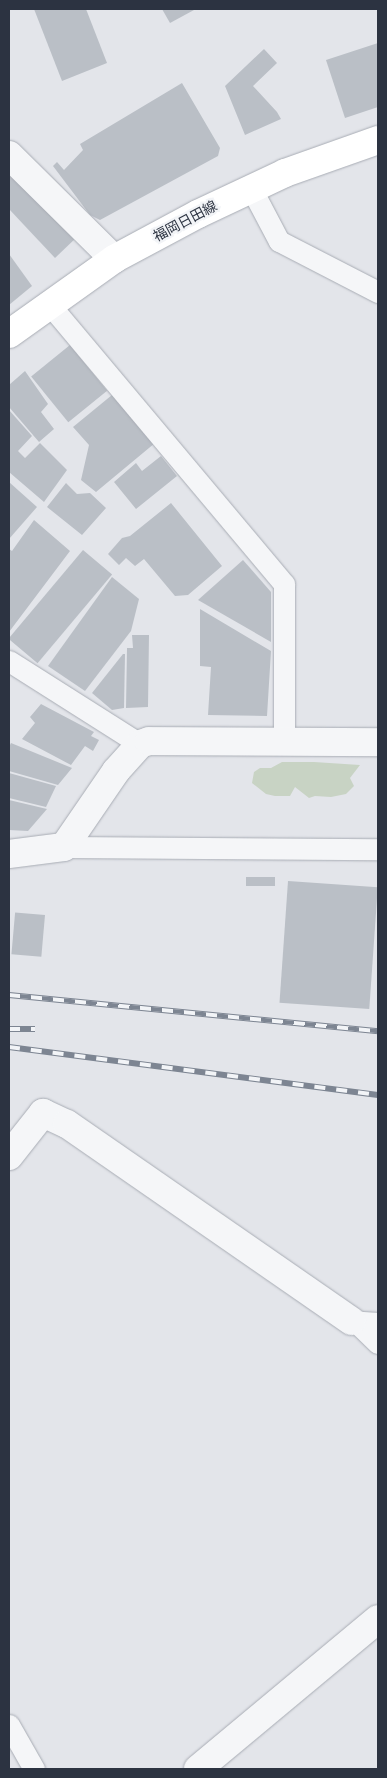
<!DOCTYPE html>
<meta charset="utf-8">
<style>
body{margin:0}
#map{position:relative;width:387px;height:1778px;overflow:hidden;background:#e3e5ea;font-family:"Roboto Condensed","Noto Sans JP",sans-serif}
div>[style]{position:absolute}
[style*='--x']{left:calc(var(--x)*1px);top:calc(var(--y)*1px);width:calc(var(--w)*1px);rotate:calc(var(--a)*1deg)}
.green>*{inset:0;background:#c8d3c4}
.building>*{inset:0;background:#babfc6;transform-origin:0 0}
.roads{filter:drop-shadow(0 0 1px #a8acb4) drop-shadow(0 0 1px #a8acb4)}
.service>*{height:21px;margin:-10.5px;padding:0 10.5px;transform-origin:10.5px;border-radius:10.5px;background:#f5f6f8}
.minor>*{height:28px;margin:-14px;padding:0 14px;transform-origin:14px;border-radius:14px;background:#f5f6f8}
.tertiary>*{height:28px;margin:-14px;padding:0 14px;transform-origin:14px;border-radius:14px;background:#f5f6f8}
.secondary>*{height:28px;margin:-14px;padding:0 14px;transform-origin:14px;border-radius:14px;background:#fff}
.rail>*{height:5.5px;margin-top:-2.75px;transform-origin:0;background:repeating-linear-gradient(90deg,#f2f4f7 0 11px,#7d8592 0 22px);box-sizing:border-box;border-block:1px solid #7d8592}
span{translate:-50% -50%;white-space:nowrap;text-align:center;line-height:1.15;-webkit-text-stroke:4.5px #f2f4f7;paint-order:stroke}
.street-label{font-size:14px;color:#2c3341}
.frame{position:absolute;inset:0;border:10px solid #2c3341;pointer-events:none}
</style>
<div id="map">
<div class="green">
<i style="clip-path:polygon(282px 762px,314px 762px,360px 765px,350px 778px,354px 786px,346px 794px,331px 797px,315px 796px,309px 798px,295px 787px,290px 796px,275px 796px,266px 794px,252px 783px,254px 772px,260px 768px,271px 768px)"></i>
</div>
<div class="building">
<i style="clip-path:polygon(34px 9px,86px 9px,107px 63px,62px 81px)"></i>
<i style="clip-path:polygon(162px 9px,194px 9px,194px 10px,170px 23px)"></i>
<i style="clip-path:polygon(378px 43px,378px 107px,345px 118px,326px 60px)"></i>
<i style="clip-path:polygon(264px 49px,277px 63px,253px 86px,277px 112px,281px 119px,245px 135px,225px 86px)"></i>
<i style="clip-path:polygon(182px 83px,220px 148px,218px 156px,100px 220px,90px 215px,53px 166px,57px 162px,64px 170px,83px 150px,80px 144px)"></i>
<i style="clip-path:polygon(9px 169px,78px 236px,55px 258px,9px 209px)"></i>
<i style="clip-path:polygon(9px 254px,32px 286px,9px 305px)"></i>
<i style="left:70px;top:345px;width:59px;height:50px;rotate:51deg"></i>
<i style="clip-path:polygon(25px 371px,48px 404px,41px 412px,54px 429px,39px 442px,9px 407px,9px 385px)"></i>
<i style="clip-path:polygon(112px 395px,155px 443px,96px 492px,81px 480px,89px 445px,73px 427px)"></i>
<i style="clip-path:polygon(9px 410px,32px 436px,18px 451px,25px 458px,40px 443px,67px 470px,44px 502px,9px 472px)"></i>
<i style="clip-path:polygon(161px 456px,177px 476px,136px 509px,114px 482px,136px 463px,142px 471px)"></i>
<i style="clip-path:polygon(9px 482px,37px 507px,9px 539px)"></i>
<i style="clip-path:polygon(66px 483px,77px 494px,90px 493px,106px 508px,82px 535px,47px 507px)"></i>
<i style="clip-path:polygon(171px 503px,222px 566px,188px 595px,175px 596px,144px 559px,135px 566px,126px 558px,119px 565px,108px 554px,122px 538px,130px 536px)"></i>
<i style="clip-path:polygon(34px 520px,70px 551px,9px 632px,9px 549px,12px 551px)"></i>
<i style="left:83px;top:550px;width:38px;height:116px;rotate:40deg"></i>
<i style="clip-path:polygon(243px 560px,271px 592px,271px 642px,198px 600px)"></i>
<i style="clip-path:polygon(112px 577px,139px 599px,131px 631px,85px 691px,48px 666px)"></i>
<i style="clip-path:polygon(200px 609px,271px 651px,267px 716px,208px 715px,211px 667px,200px 666px)"></i>
<i style="clip-path:polygon(132px 635px,149px 635px,148px 707px,126px 708px,127px 648px,133px 648px)"></i>
<i style="clip-path:polygon(123px 654px,125px 654px,124px 708px,112px 710px,92px 693px)"></i>
<i style="clip-path:polygon(41px 704px,94px 732px,91px 736px,99px 740px,93px 751px,85px 746px,71px 765px,22px 739px,35px 723px,30px 717px)"></i>
<i style="clip-path:polygon(11px 743px,72px 768px,58px 785px,9px 771px,9px 747px)"></i>
<i style="clip-path:polygon(9px 773px,56px 786px,46px 807px,9px 798px)"></i>
<i style="clip-path:polygon(9px 800px,47px 809px,28px 831px,9px 830px)"></i>
<i style="left:275px;top:877px;width:9px;height:29px;rotate:90deg"></i>
<i style="left:288px;top:881px;width:90px;height:122px;rotate:4deg"></i>
<i style="left:45px;top:915px;width:42px;height:30px;rotate:95deg"></i>
</div>
<div class="roads">
<div class="service">
<i style="--x:251;--y:188;--w:60;--a:62.2"></i>
<i style="--x:279;--y:241;--w:111;--a:27.3"></i>
<i style="--x:50;--y:305;--w:364;--a:50"></i>
<i style="--x:284;--y:584;--w:156;--a:90"></i>
<i style="--x:9;--y:661;--w:155;--a:32.4"></i>
<i style="--x:64;--y:847;--w:314;--a:0.4"></i>
<i style="--x:378;--y:1323;--w:27;--a:-176"></i>
<i style="--x:351;--y:1321;--w:6;--a:18"></i>
<i style="--x:357;--y:1323;--w:29;--a:44"></i>
<i style="--x:9;--y:1725;--w:51;--a:60.4"></i>
</div>
<div class="minor">
<i style="--x:9;--y:155;--w:148;--a:44.7"></i>
<i style="--x:9;--y:1156;--w:55;--a:-51.7"></i>
<i style="--x:43;--y:1113;--w:26;--a:25"></i>
<i style="--x:67;--y:1124;--w:346;--a:34.7"></i>
<i style="--x:198;--y:1769;--w:234;--a:-39.8"></i>
</div>
<div class="tertiary">
<i style="--x:9;--y:854;--w:55;--a:-7.3"></i>
<i style="--x:64;--y:847;--w:92;--a:-55.6"></i>
<i style="--x:116;--y:771;--w:36;--a:-48"></i>
<i style="--x:140;--y:744;--w:9;--a:-18"></i>
<i style="--x:149;--y:741;--w:229;--a:0.3"></i>
</div>
<div class="secondary">
<i style="--x:9;--y:334;--w:129;--a:-35.5"></i>
<i style="--x:114;--y:259;--w:95;--a:-28.2"></i>
<i style="--x:198;--y:214;--w:96;--a:-25.2"></i>
<i style="--x:285;--y:173;--w:99;--a:-19.5"></i>
</div>
</div>
<div class="rail">
<i style="--x:9;--y:995;--w:371;--a:5.6"></i>
<i style="--x:9;--y:1029;--w:26;--a:0"></i>
<i style="--x:9;--y:1047;--w:372;--a:7.4"></i>
</div>
<div class="street-label">
<span style="left:185px;top:221px;rotate:-28deg">福岡日田線</span>
</div>
<div class="frame"></div>
</div>
